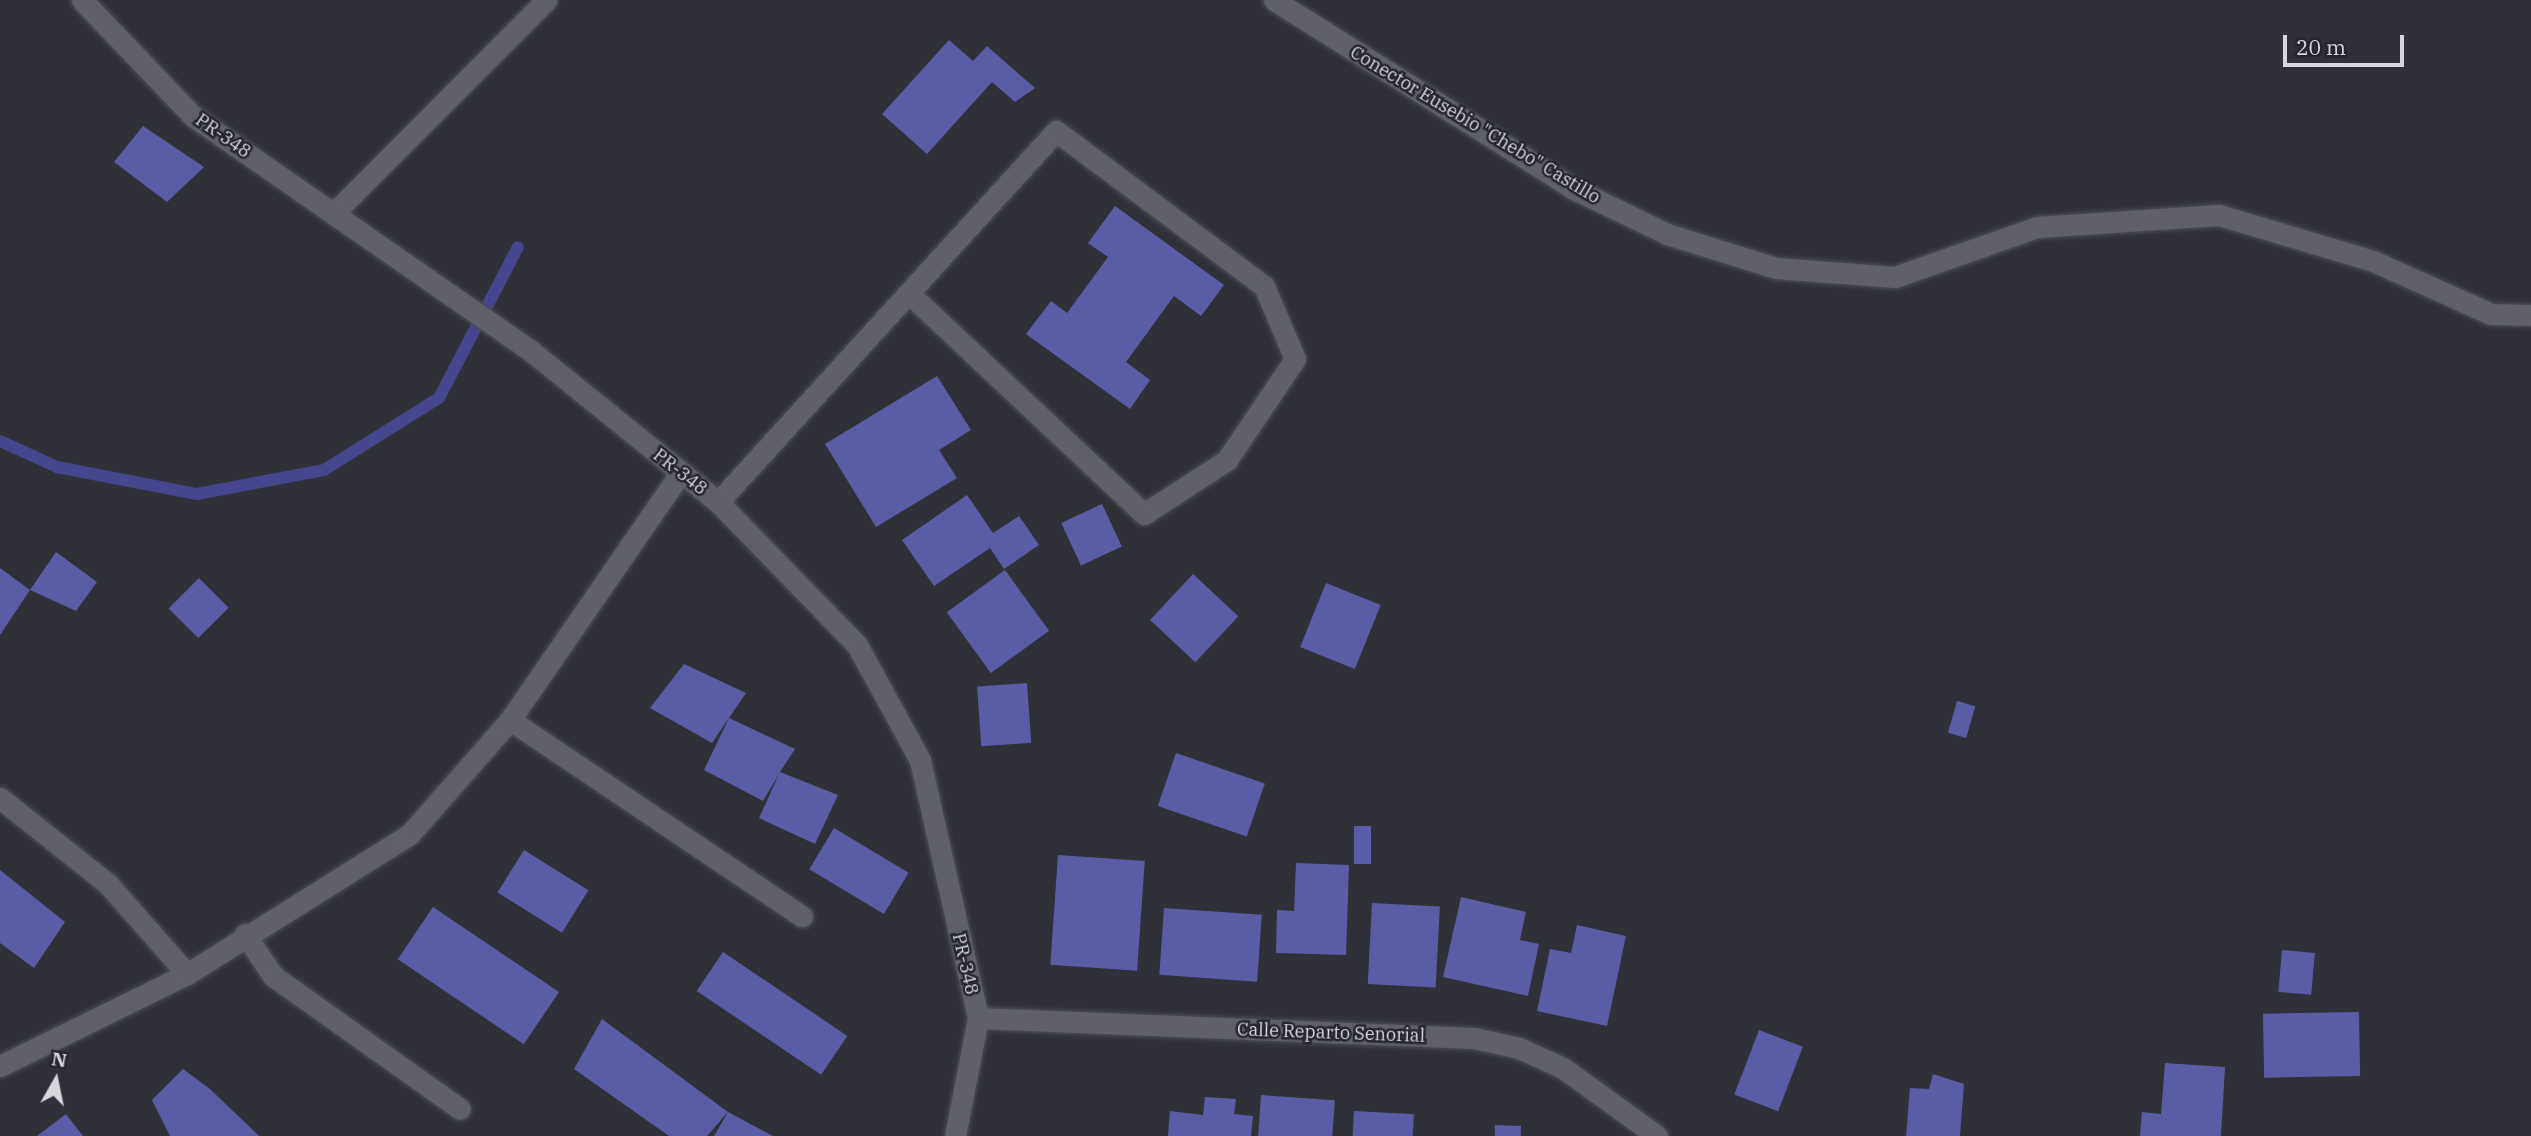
<!DOCTYPE html>
<style>
body{margin:0}
#map{position:relative;width:2531px;height:1136px;overflow:hidden;background:#303138;font-family:"IBM Plex Serif",serif}
div>[style]{position:absolute}
[style*='--x']{left:calc(var(--x)*1px);top:calc(var(--y)*1px);width:calc(var(--w)*1px);rotate:calc(var(--a)*1deg)}
.stream>*{height:12px;margin:-6px;padding:0 6px;transform-origin:6px;border-radius:6px;background:#46468f}
.building>*{inset:0;background:#5a5ca6;transform-origin:0 0}
.roads{filter:drop-shadow(0 0 2px #4d4e55) drop-shadow(0 0 2px #4d4e55)}
.lane>*{height:21px;margin:-10.5px;padding:0 10.5px;transform-origin:10.5px;border-radius:10.5px;background:#5f6068}
.street>*{height:21px;margin:-10.5px;padding:0 10.5px;transform-origin:10.5px;border-radius:10.5px;background:#5f6068}
.secondary>*{height:21px;margin:-10.5px;padding:0 10.5px;transform-origin:10.5px;border-radius:10.5px;background:#5f6068}
span{translate:-50% -50%;white-space:nowrap;text-align:center;line-height:1.15;-webkit-text-stroke:5px #26272e;paint-order:stroke}
.street-label{font-size:18px;color:#d7d8dd}
.north{position:absolute;left:21px;top:1045px;width:70px;height:70px;-webkit-text-stroke:5px #26272e;paint-order:stroke;rotate:9deg;font-size:19px;font-weight:700;line-height:28px;text-align:center;color:#d7d8dd}
.north::after{content:'';display:block;margin:auto;width:24px;height:32px;background:#d7d8dd;clip-path:polygon(50% 0,100% 100%,50% 72%,0 100%)}
.scale{position:absolute;left:2283px;top:35px;width:121px;height:32px;box-sizing:border-box;border:4px solid #d7d8dd;border-top:0;padding-left:9px;font-size:21px;line-height:24px;white-space:nowrap;color:#d7d8dd;-webkit-text-stroke:5px #26272e;paint-order:stroke}
</style>
<div id="map">
<div class="stream">
<i style="--x:0;--y:441;--w:63;--a:24.5"></i>
<i style="--x:57;--y:467;--w:143;--a:10.9"></i>
<i style="--x:197;--y:494;--w:129;--a:-10.7"></i>
<i style="--x:324;--y:470;--w:136;--a:-32.1"></i>
<i style="--x:439;--y:398;--w:170;--a:-62.4"></i>
</div>
<div class="building">
<i style="clip-path:polygon(949px 40px,973px 61px,987px 46px,1035px 88px,1015px 102px,992px 82px,927px 154px,882px 114px)"></i>
<i style="clip-path:polygon(143px 126px,204px 167px,167px 202px,114px 162px)"></i>
<i style="clip-path:polygon(1115px 206px,1224px 285px,1201px 316px,1174px 296px,1126px 362px,1150px 380px,1130px 409px,1026px 334px,1051px 301px,1067px 313px,1108px 257px,1088px 243px)"></i>
<i style="clip-path:polygon(937px 376px,971px 430px,939px 450px,957px 478px,876px 527px,825px 444px)"></i>
<i style="clip-path:polygon(967px 495px,993px 533px,1019px 516px,1039px 545px,1004px 569px,990px 548px,934px 586px,902px 540px)"></i>
<i style="left:1102px;top:504px;width:47px;height:45px;rotate:65deg"></i>
<i style="clip-path:polygon(56px 552px,97px 582px,76px 611px,30px 590px,0 635px,0 568px,30px 590px)"></i>
<i style="left:1005px;top:570px;width:75px;height:72px;rotate:54deg"></i>
<i style="left:1193px;top:574px;width:62px;height:63px;rotate:43deg"></i>
<i style="left:199px;top:578px;width:42px;height:43px;rotate:45deg"></i>
<i style="left:1326px;top:583px;width:59px;height:69px;rotate:22deg"></i>
<i style="clip-path:polygon(684px 664px,746px 693px,729px 718px,795px 749px,780px 772px,838px 795px,815px 844px,759px 818px,779px 774px,763px 801px,704px 770px,729px 718px,712px 743px,650px 708px)"></i>
<i style="left:1027px;top:683px;width:60px;height:50px;rotate:86deg"></i>
<i style="left:1957px;top:701px;width:19px;height:33px;rotate:16deg"></i>
<i style="left:1176px;top:753px;width:94px;height:56px;rotate:19deg"></i>
<i style="left:1354px;top:826px;width:17px;height:38px"></i>
<i style="left:834px;top:828px;width:87px;height:48px;rotate:31deg"></i>
<i style="left:524px;top:850px;width:76px;height:50px;rotate:32deg"></i>
<i style="left:1058px;top:855px;width:87px;height:110px;rotate:4deg"></i>
<i style="clip-path:polygon(1296px 863px,1349px 865px,1346px 955px,1276px 953px,1277px 910px,1294px 911px)"></i>
<i style="clip-path:polygon(0 870px,65px 922px,34px 968px,0 943px)"></i>
<i style="clip-path:polygon(1461px 897px,1526px 912px,1520px 940px,1539px 944px,1528px 996px,1443px 977px)"></i>
<i style="left:1372px;top:903px;width:68px;height:81px;rotate:3deg"></i>
<i style="left:433px;top:907px;width:152px;height:63px;rotate:34deg"></i>
<i style="left:1164px;top:908px;width:98px;height:67px;rotate:4deg"></i>
<i style="clip-path:polygon(1577px 925px,1626px 936px,1607px 1026px,1537px 1011px,1550px 949px,1571px 953px)"></i>
<i style="left:2282px;top:950px;width:33px;height:42px;rotate:5deg"></i>
<i style="left:723px;top:952px;width:150px;height:47px;rotate:34deg"></i>
<i style="left:2359px;top:1012px;width:64px;height:96px;rotate:89deg"></i>
<i style="clip-path:polygon(602px 1019px,728px 1112px,773px 1136px,714px 1136px,728px 1112px,707px 1136px,669px 1136px,574px 1069px)"></i>
<i style="left:1759px;top:1030px;width:47px;height:69px;rotate:21deg"></i>
<i style="clip-path:polygon(2165px 1063px,2225px 1067px,2221px 1136px,2140px 1136px,2142px 1112px,2161px 1114px)"></i>
<i style="clip-path:polygon(183px 1069px,210px 1089px,259px 1136px,170px 1136px,152px 1100px)"></i>
<i style="clip-path:polygon(1933px 1074px,1964px 1084px,1960px 1136px,1906px 1136px,1910px 1088px,1929px 1089px)"></i>
<i style="left:1261px;top:1095px;width:74px;height:41px;rotate:4deg"></i>
<i style="clip-path:polygon(1205px 1097px,1236px 1099px,1234px 1114px,1253px 1116px,1251px 1136px,1168px 1136px,1170px 1111px,1203px 1115px)"></i>
<i style="left:1354px;top:1111px;width:60px;height:25px;rotate:3deg"></i>
<i style="clip-path:polygon(66px 1114px,83px 1136px,37px 1136px)"></i>
<i style="left:1495px;top:1125px;width:26px;height:11px;rotate:2deg"></i>
</div>
<div class="roads">
<div class="lane">
<i style="--x:718;--y:502;--w:502;--a:-47.66"></i>
<i style="--x:1056;--y:131;--w:259;--a:36.7"></i>
<i style="--x:1264;--y:286;--w:79;--a:67"></i>
<i style="--x:1295;--y:359;--w:122;--a:124"></i>
<i style="--x:1227;--y:460;--w:99;--a:147"></i>
<i style="--x:1144;--y:514;--w:321;--a:-136.8"></i>
<i style="--x:510;--y:720;--w:352;--a:33.9"></i>
<i style="--x:245;--y:934;--w:50;--a:56.3"></i>
<i style="--x:273;--y:976;--w:229;--a:35.4"></i>
</div>
<div class="street">
<i style="--x:1274;--y:0;--w:352;--a:32.2"></i>
<i style="--x:1572;--y:188;--w:106;--a:25.8"></i>
<i style="--x:1667;--y:234;--w:114;--a:17.3"></i>
<i style="--x:1776;--y:268;--w:119;--a:4.3"></i>
<i style="--x:1895;--y:277;--w:151;--a:-19.4"></i>
<i style="--x:2037;--y:227;--w:182;--a:-3.8"></i>
<i style="--x:2219;--y:215;--w:161;--a:16.6"></i>
<i style="--x:2373;--y:261;--w:129;--a:24.2"></i>
<i style="--x:2491;--y:314;--w:40;--a:1.4"></i>
<i style="--x:333;--y:214;--w:302;--a:-45.1"></i>
<i style="--x:0;--y:798;--w:138;--a:38.5"></i>
<i style="--x:108;--y:884;--w:120;--a:48.7"></i>
<i style="--x:978;--y:1018;--w:496;--a:2.3"></i>
<i style="--x:1474;--y:1038;--w:46;--a:12.5"></i>
<i style="--x:1519;--y:1048;--w:48;--a:24.4"></i>
<i style="--x:1563;--y:1068;--w:116;--a:35.9"></i>
<i style="--x:0;--y:1066;--w:208;--a:-26.2"></i>
<i style="--x:187;--y:974;--w:262;--a:-32.1"></i>
<i style="--x:409;--y:835;--w:153;--a:-48.7"></i>
<i style="--x:510;--y:720;--w:299;--a:-55.4"></i>
</div>
<div class="secondary">
<i style="--x:82;--y:0;--w:161;--a:46.3"></i>
<i style="--x:193;--y:116;--w:412;--a:34.8"></i>
<i style="--x:531;--y:351;--w:240;--a:38.9"></i>
<i style="--x:718;--y:502;--w:199;--a:45.8"></i>
<i style="--x:857;--y:645;--w:131;--a:61.3"></i>
<i style="--x:920;--y:760;--w:264;--a:77.3"></i>
<i style="--x:978;--y:1018;--w:120;--a:101"></i>
</div>
</div>
<div class="street-label">
<span style="left:1475px;top:125px;rotate:31deg">Conector Eusebio "Chebo" Castillo</span>
<span style="left:223px;top:136px;rotate:35deg">PR-348</span>
<span style="left:680px;top:472px;rotate:38deg">PR-348</span>
<span style="left:965px;top:964px;rotate:77deg">PR-348</span>
<span style="left:1331px;top:1033px;rotate:2deg">Calle Reparto Senorial</span>
</div>
<div class="north">N</div>
<div class="scale">20 m</div>
</div>
